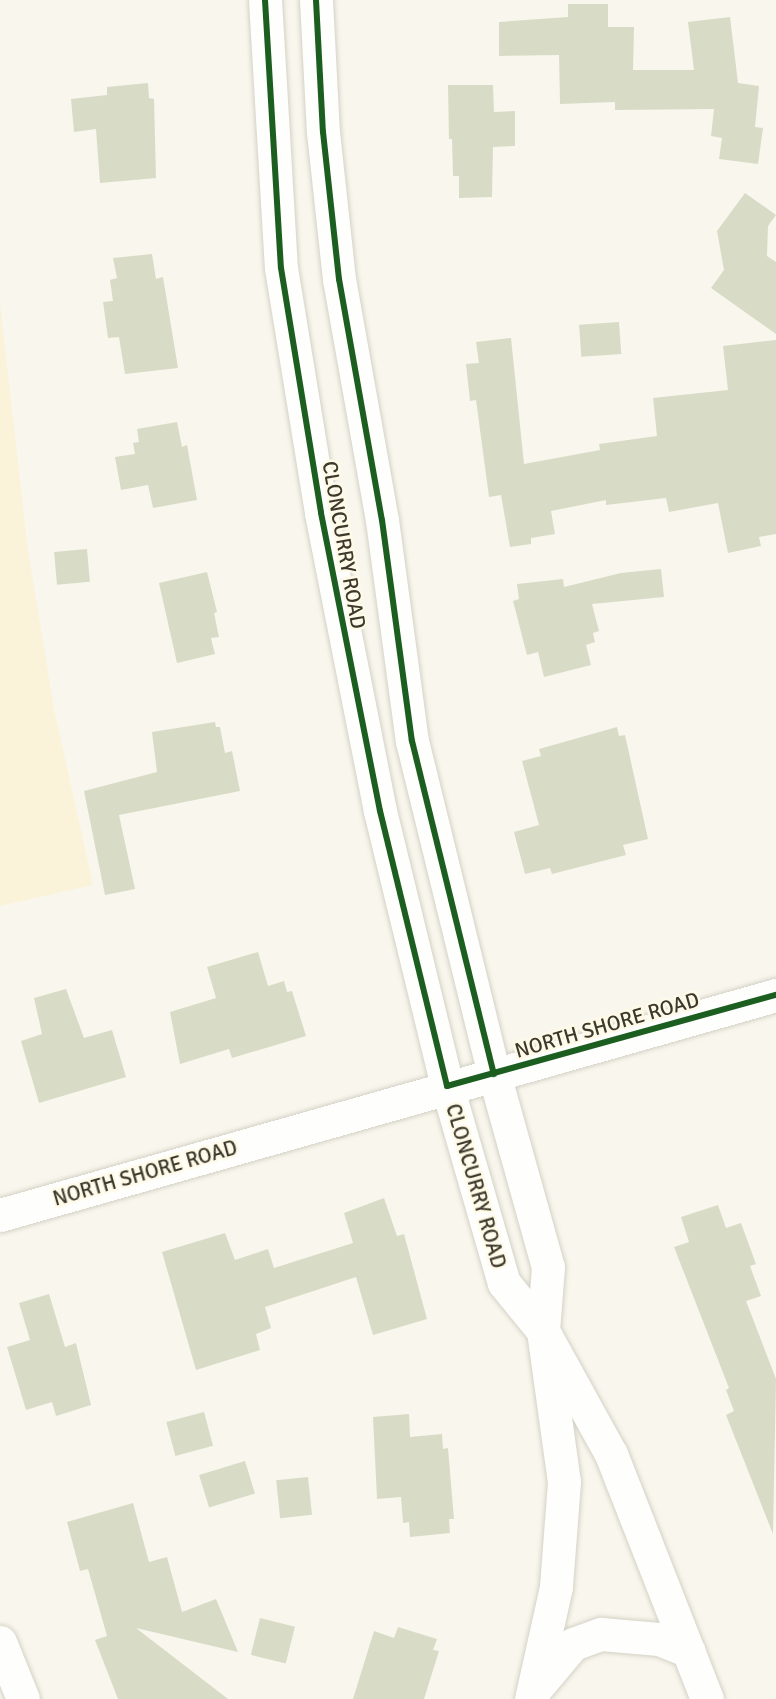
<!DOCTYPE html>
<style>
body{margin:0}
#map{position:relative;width:776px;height:1699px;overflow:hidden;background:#f9f6ed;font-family:Signika,sans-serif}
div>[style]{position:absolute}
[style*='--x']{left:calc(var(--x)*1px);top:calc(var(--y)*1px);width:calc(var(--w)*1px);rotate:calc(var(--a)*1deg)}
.built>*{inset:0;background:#faf3d9}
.building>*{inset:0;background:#d8dcc6;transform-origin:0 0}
.roads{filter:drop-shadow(0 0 2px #d4d1c6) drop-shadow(0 0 2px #d4d1c6)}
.minor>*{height:33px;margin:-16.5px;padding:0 16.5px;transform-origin:16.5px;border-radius:16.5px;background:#fefefc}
.cycleway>*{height:6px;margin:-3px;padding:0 3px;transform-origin:3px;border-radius:3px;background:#1b5e20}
span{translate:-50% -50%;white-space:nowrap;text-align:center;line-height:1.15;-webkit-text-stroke:5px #fffae7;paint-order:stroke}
.street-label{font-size:21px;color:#3b382c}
</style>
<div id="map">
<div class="built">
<i style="clip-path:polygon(0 304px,28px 550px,54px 709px,93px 885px,0 906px)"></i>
</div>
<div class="building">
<i style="clip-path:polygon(568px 4px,608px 4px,608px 27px,634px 27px,633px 70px,694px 70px,688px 22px,730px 17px,738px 83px,759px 86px,755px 127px,763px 128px,758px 164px,719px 159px,722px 138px,711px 136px,714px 109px,615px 110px,615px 102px,560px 104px,559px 55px,499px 56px,499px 22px,568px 17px)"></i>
<i style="clip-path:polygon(148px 83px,149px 98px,154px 99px,156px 178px,100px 183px,96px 129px,74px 132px,71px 99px,107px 95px,107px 87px)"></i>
<i style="clip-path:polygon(448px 85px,493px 85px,494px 112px,515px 111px,515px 146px,493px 147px,492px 197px,459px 198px,459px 176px,453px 176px,452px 139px,449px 139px)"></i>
<i style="clip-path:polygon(745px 193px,776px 215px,768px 226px,767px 256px,776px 262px,776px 334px,711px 288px,724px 270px,717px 231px)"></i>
<i style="clip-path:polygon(152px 254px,156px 279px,163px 277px,178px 368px,125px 374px,119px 337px,108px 338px,103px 302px,113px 301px,110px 280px,117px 278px,113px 258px)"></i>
<i style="left:619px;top:322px;width:32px;height:40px;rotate:86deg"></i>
<i style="clip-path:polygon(511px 338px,524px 464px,600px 450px,599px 444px,657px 436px,653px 398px,728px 390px,723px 346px,776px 340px,776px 534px,759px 537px,761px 546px,728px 553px,718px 503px,669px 512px,666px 498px,606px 505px,606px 500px,551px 511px,555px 534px,531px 538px,531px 544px,510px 547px,501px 495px,489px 497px,476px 400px,470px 401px,466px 364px,479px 363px,476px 342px)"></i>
<i style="clip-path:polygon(177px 422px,182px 447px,187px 445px,197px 500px,153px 508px,148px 485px,121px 490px,115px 457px,135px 454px,133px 443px,139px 442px,137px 429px)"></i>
<i style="left:87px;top:549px;width:33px;height:33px;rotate:85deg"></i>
<i style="clip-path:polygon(661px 569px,664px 597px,592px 604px,599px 631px,593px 633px,595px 642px,586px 645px,591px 665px,544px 677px,538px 652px,527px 655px,513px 601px,519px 599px,517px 584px,563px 579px,564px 587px,621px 573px)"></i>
<i style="clip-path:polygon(207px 572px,217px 612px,214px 613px,219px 637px,211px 638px,215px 654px,177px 663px,159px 583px)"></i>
<i style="clip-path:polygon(215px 722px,216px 727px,220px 727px,225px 753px,232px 751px,240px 791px,119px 815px,135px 889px,105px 895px,84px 791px,157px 772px,152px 732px)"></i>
<i style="clip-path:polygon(617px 727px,619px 736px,625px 735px,648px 839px,623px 845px,626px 855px,552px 874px,550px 868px,525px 874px,514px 832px,539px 825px,522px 761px,541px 756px,539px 749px)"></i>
<i style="clip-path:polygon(258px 952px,268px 986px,284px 981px,287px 992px,292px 991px,306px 1036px,232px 1058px,229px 1049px,180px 1064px,170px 1012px,216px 998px,207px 967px)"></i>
<i style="clip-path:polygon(66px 989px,84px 1038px,112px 1030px,126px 1077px,39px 1103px,21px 1041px,42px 1034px,34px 998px)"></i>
<i style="clip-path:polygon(384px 1198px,397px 1236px,404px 1234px,427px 1319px,373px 1335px,356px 1277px,265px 1307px,271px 1328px,256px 1334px,260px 1350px,196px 1370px,162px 1252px,225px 1233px,235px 1260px,268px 1249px,274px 1268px,353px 1243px,344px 1213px)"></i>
<i style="clip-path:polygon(718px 1205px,726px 1228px,741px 1223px,756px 1264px,750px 1266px,761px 1296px,746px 1301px,776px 1379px,773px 1534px,726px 1415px,734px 1411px,726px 1390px,729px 1388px,674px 1247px,689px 1242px,681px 1217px)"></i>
<i style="clip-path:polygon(49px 1294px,65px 1347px,76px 1343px,91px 1405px,56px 1416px,52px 1402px,26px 1410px,7px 1347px,30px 1340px,19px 1303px)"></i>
<i style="left:204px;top:1412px;width:35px;height:39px;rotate:75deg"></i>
<i style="clip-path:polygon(409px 1414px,410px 1437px,442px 1434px,443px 1449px,448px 1448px,454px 1519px,449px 1519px,450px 1533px,410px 1537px,409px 1522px,403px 1523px,401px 1497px,377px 1499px,373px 1417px)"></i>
<i style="left:245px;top:1461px;width:34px;height:48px;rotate:73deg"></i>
<i style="left:308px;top:1477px;width:38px;height:32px;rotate:84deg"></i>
<i style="clip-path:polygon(133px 1503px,149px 1562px,167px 1557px,182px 1612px,216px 1599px,238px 1652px,136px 1628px,228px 1699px,118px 1699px,95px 1640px,107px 1636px,88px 1569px,80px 1571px,67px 1522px)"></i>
<i style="left:260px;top:1618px;width:36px;height:38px;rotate:14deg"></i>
<i style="clip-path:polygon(398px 1627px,437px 1639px,433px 1650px,439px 1651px,424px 1699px,353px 1699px,374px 1631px,394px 1638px)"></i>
</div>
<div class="roads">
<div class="minor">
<i style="--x:265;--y:0;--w:268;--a:86.6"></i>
<i style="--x:281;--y:268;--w:248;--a:80.7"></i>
<i style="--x:321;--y:513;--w:304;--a:78.8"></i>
<i style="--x:380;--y:811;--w:283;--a:76.3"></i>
<i style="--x:447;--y:1086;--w:205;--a:73.9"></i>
<i style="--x:504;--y:1283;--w:62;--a:50.9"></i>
<i style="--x:543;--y:1331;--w:141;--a:61.1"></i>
<i style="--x:611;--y:1454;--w:263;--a:68.6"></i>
<i style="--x:316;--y:0;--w:132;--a:87"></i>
<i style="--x:323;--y:132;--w:148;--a:83.8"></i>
<i style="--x:339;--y:279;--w:245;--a:79.9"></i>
<i style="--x:382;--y:520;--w:223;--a:82.3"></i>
<i style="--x:412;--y:741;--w:343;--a:76.2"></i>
<i style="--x:494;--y:1074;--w:200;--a:74.4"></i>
<i style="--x:548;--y:1267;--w:64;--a:94.5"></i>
<i style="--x:543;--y:1331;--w:152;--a:82.1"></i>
<i style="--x:564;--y:1482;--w:105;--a:94.4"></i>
<i style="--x:556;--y:1587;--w:115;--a:102.6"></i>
<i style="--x:0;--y:1215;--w:807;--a:-15.83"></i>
<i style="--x:0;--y:1642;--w:61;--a:68"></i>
<i style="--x:536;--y:1688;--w:57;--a:-49.9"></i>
<i style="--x:573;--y:1644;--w:30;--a:-20"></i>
<i style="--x:601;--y:1634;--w:58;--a:4.9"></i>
<i style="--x:659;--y:1639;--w:32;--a:22"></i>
</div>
</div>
<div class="cycleway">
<i style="--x:265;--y:0;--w:268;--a:86.6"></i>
<i style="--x:281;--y:268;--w:248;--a:80.7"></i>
<i style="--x:321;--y:513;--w:304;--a:78.8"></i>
<i style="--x:380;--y:811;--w:283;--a:76.3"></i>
<i style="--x:447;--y:1086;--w:341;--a:-15.5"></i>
<i style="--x:316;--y:0;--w:132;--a:87"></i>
<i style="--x:323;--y:132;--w:148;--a:83.8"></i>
<i style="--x:339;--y:279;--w:245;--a:79.9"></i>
<i style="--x:382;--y:520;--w:223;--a:82.3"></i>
<i style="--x:412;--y:741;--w:343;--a:76.2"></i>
</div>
<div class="street-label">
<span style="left:344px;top:545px;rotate:80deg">CLONCURRY ROAD</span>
<span style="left:607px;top:1025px;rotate:-16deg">NORTH SHORE ROAD</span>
<span style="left:145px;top:1173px;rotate:-16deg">NORTH SHORE ROAD</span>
<span style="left:476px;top:1186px;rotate:74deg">CLONCURRY ROAD</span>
</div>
</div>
